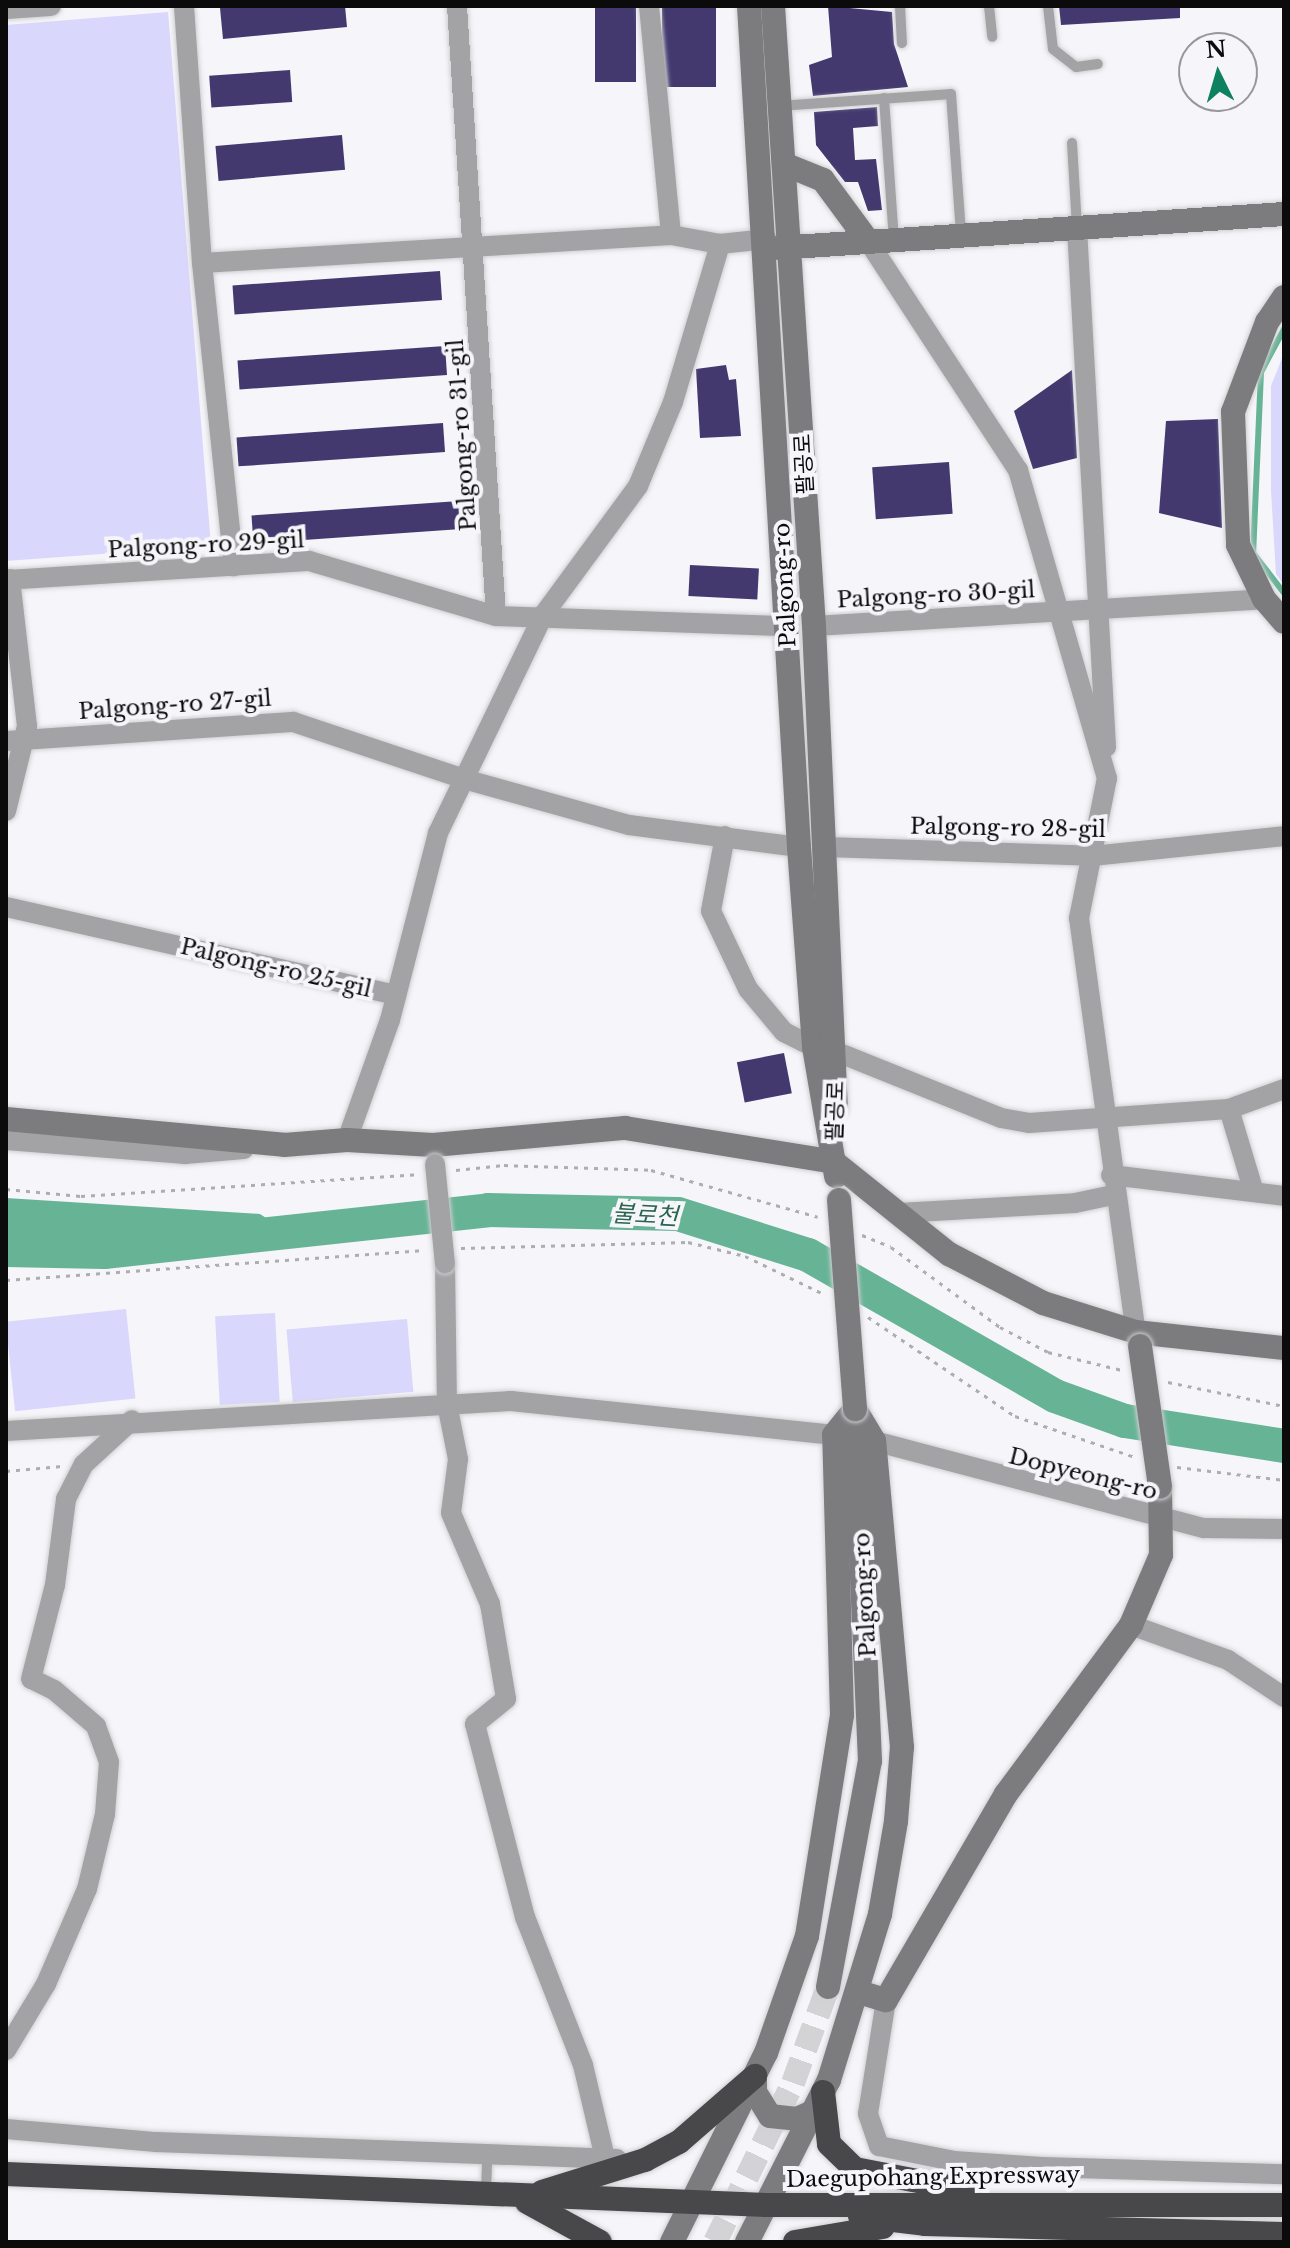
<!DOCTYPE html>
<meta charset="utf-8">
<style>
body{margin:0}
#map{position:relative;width:1290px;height:2248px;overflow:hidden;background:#f6f5f9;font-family:"Libre Baskerville","Noto Sans KR",serif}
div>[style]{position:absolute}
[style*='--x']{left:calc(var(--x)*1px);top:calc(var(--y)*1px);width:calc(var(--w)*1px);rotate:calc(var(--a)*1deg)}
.green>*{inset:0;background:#dad7fd;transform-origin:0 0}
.water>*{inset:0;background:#66b495}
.stream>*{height:6px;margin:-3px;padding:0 3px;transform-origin:3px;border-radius:3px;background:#66b495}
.river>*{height:34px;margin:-17px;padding:0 17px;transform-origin:17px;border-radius:17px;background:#66b495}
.building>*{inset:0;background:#43396f;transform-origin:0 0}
.secondary-tunnel>*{height:24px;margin-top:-12px;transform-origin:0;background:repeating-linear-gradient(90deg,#d3d2d5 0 24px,transparent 0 36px)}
.path>*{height:3px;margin-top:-1.5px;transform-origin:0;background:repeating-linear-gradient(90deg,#aeadb0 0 4px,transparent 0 10px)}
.roads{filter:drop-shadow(0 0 2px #d0d0d3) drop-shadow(0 0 2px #d0d0d3)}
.lane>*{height:10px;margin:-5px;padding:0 5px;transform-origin:5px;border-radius:5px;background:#a3a3a5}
.street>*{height:20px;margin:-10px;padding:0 10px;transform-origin:10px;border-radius:10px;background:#a3a3a5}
.secondary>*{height:24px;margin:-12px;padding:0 12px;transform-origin:12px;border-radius:12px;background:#7c7b7e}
.highway>*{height:24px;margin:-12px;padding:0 12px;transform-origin:12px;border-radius:12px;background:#48484b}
.bridges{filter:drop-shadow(0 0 2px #d0d0d3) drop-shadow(0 0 2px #d0d0d3)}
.street-bridge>*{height:20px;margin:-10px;padding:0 10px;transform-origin:10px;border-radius:10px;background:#a3a3a5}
.secondary-bridge>*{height:24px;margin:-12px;padding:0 12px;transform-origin:12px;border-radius:12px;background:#7c7b7e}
span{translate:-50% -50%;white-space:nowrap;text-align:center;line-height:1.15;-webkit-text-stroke:8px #f6f5f9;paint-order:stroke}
.street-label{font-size:22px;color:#0b0b0c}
.water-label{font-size:24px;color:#29654f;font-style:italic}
.frame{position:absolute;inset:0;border:8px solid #0b0b0c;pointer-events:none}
.north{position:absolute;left:1178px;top:32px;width:80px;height:80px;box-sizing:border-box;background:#f6f5f9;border:2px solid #98979a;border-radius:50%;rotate:355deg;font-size:22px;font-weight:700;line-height:32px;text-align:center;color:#0b0b0c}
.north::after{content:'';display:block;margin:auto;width:28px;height:36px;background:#0e8260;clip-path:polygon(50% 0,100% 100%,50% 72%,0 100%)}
</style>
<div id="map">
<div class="green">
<i style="clip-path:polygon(168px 12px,211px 546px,6px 561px,6px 25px)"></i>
<i style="clip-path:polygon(1284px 353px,1284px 585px,1276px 574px,1271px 491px,1271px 386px)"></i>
<i style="left:126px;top:1309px;width:90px;height:121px;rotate:84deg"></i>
<i style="left:275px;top:1313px;width:89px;height:60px;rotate:87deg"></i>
<i style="left:407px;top:1319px;width:73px;height:121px;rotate:85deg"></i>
</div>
<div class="water">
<i style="clip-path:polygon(6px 1198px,260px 1214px,289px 1233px,104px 1252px,6px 1250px)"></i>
</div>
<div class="stream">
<i style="--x:1284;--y:329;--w:49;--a:118.1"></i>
<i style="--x:1261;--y:372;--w:181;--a:92.5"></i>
<i style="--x:1253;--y:553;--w:51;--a:52.2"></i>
</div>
<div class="river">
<i style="--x:6;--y:1250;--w:98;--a:1.2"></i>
<i style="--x:104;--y:1252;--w:386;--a:-6.2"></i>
<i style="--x:488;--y:1210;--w:190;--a:1.2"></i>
<i style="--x:678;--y:1214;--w:136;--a:17.5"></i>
<i style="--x:808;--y:1255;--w:284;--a:29.7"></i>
<i style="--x:1055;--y:1396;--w:74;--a:19.7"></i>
<i style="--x:1125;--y:1421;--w:161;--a:8.9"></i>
</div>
<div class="building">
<i style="clip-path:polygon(345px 6px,347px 27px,223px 39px,220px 8px)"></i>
<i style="left:595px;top:6px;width:41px;height:76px"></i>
<i style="left:662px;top:6px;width:54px;height:81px"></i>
<i style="clip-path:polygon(828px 6px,892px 12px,894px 44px,908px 87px,813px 96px,809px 65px,832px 57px)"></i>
<i style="clip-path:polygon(1059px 6px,1180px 6px,1180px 18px,1061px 25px)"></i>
<i style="left:290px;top:70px;width:32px;height:81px;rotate:86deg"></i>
<i style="clip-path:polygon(877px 107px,878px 126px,853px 128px,855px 160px,876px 159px,882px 210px,868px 211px,858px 182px,845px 182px,816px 145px,814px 112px)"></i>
<i style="left:342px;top:135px;width:35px;height:127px;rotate:85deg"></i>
<i style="left:440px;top:271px;width:29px;height:208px;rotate:86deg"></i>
<i style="left:445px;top:346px;width:29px;height:208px;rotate:86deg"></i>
<i style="clip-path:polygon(726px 365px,729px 380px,736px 379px,741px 436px,700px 438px,696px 369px)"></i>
<i style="clip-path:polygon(1072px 370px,1077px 458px,1033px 469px,1014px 411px)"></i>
<i style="clip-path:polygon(1218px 419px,1222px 528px,1159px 513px,1166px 421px)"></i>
<i style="left:443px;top:423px;width:29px;height:207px;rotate:86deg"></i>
<i style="left:949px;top:462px;width:52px;height:77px;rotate:86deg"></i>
<i style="left:459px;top:501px;width:28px;height:208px;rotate:86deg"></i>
<i style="left:690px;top:565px;width:69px;height:31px;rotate:3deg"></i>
<i style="left:784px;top:1053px;width:41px;height:48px;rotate:79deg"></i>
</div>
<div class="secondary-tunnel">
<i style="--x:715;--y:2242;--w:177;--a:-63.9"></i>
<i style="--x:793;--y:2083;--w:102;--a:-70"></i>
</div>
<div class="path">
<i style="--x:456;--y:1170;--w:48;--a:-5.9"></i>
<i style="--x:504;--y:1165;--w:147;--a:1.9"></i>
<i style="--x:651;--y:1170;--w:173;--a:15.7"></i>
<i style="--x:6;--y:1189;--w:75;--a:5.3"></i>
<i style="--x:81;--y:1196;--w:337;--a:-3.7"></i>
<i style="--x:862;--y:1235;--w:31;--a:22"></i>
<i style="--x:891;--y:1247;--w:135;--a:36.3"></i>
<i style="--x:1000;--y:1327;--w:54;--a:27.5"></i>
<i style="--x:1048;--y:1352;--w:76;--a:13.7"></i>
<i style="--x:461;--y:1248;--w:227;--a:-1.5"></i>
<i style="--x:688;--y:1242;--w:59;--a:13.8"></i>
<i style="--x:745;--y:1256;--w:90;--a:25.7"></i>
<i style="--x:6;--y:1280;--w:420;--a:-4.1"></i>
<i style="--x:868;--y:1317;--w:177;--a:34"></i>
<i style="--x:1015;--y:1416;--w:127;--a:18.9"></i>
<i style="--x:1168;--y:1382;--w:118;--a:11.7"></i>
<i style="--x:1177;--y:1467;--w:108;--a:6.9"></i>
<i style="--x:6;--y:1471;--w:56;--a:-5.1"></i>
</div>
<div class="roads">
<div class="lane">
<i style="--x:900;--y:6;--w:37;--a:87"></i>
<i style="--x:989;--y:6;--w:31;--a:84"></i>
<i style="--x:1048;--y:6;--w:43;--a:83.4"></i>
<i style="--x:1053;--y:49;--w:29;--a:38"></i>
<i style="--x:1076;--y:67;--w:22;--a:-8"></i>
<i style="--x:884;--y:98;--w:142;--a:86"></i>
<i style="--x:780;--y:106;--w:171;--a:-4"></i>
<i style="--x:951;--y:94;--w:141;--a:85.9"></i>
<i style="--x:1072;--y:143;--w:85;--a:86.6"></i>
<i style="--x:486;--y:2192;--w:38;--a:-88"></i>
</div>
<div class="street">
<i style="--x:184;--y:6;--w:258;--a:86"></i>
<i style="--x:202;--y:263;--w:305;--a:84"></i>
<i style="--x:457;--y:6;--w:611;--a:86.34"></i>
<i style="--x:649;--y:6;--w:230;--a:84.5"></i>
<i style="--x:6;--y:9;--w:45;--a:-3.8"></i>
<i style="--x:1077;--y:228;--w:520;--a:86.8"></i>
<i style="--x:868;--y:241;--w:274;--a:56.8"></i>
<i style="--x:1018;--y:470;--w:321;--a:73.9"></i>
<i style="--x:1107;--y:778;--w:143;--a:101.3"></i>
<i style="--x:1079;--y:918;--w:418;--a:82.2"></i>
<i style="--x:202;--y:263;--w:470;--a:-3.4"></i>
<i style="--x:671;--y:235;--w:50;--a:10.4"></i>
<i style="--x:6;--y:580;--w:304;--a:-3.6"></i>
<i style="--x:309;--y:561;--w:195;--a:16.4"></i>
<i style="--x:496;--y:616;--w:291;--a:2"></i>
<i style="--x:814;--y:626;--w:451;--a:-3.4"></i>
<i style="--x:6;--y:741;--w:288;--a:-3.8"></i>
<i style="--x:293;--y:722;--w:180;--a:18.4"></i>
<i style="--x:464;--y:779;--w:171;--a:15.6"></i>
<i style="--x:629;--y:825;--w:171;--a:7.4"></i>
<i style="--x:6;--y:811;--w:88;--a:-76.1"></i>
<i style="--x:27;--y:726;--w:148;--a:-96.6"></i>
<i style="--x:725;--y:836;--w:76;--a:100.6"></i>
<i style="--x:711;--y:911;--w:86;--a:64.6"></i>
<i style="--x:748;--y:989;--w:56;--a:50.1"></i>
<i style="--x:784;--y:1032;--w:34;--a:27"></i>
<i style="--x:826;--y:847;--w:266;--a:1.9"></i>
<i style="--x:1092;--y:856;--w:193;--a:-5.9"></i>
<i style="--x:6;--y:907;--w:400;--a:12.7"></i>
<i style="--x:837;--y:1052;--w:177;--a:21.9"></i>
<i style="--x:1001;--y:1118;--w:28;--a:10"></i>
<i style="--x:1029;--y:1123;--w:200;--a:-4"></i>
<i style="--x:1229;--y:1109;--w:59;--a:-20"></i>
<i style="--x:1229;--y:1109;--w:84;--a:73.3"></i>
<i style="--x:6;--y:1140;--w:180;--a:4.5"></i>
<i style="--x:185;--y:1154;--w:59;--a:-4.8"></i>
<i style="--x:347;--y:1140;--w:127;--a:-70.3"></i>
<i style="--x:390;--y:1020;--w:193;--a:-75.6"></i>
<i style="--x:438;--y:833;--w:243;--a:-64.2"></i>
<i style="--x:544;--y:614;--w:159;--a:-53.7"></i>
<i style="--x:638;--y:486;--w:91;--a:-67.4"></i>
<i style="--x:673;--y:402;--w:165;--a:-73.4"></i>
<i style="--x:720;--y:244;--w:47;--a:-6.1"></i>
<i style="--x:1111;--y:1175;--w:174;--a:6.9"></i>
<i style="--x:898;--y:1213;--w:177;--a:-3.2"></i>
<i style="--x:1075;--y:1203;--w:40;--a:-12"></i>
<i style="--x:445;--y:1264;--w:140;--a:89.2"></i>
<i style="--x:447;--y:1404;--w:56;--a:78.7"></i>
<i style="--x:458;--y:1459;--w:54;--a:97.4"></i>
<i style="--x:451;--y:1513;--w:99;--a:66.8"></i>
<i style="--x:490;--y:1604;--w:96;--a:80.4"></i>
<i style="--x:506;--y:1699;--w:40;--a:141"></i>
<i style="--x:475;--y:1724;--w:199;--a:75.5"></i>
<i style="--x:525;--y:1917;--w:159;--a:68.6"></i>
<i style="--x:583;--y:2065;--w:96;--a:76.7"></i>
<i style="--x:6;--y:1431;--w:506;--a:-3.4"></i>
<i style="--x:511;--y:1401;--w:325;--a:6"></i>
<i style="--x:874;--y:1441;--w:341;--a:14.8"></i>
<i style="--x:1204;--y:1528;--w:80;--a:0.7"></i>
<i style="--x:1131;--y:1625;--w:103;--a:19.8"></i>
<i style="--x:1228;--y:1660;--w:67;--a:33.5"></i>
<i style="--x:886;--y:2000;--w:115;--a:99"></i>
<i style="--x:868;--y:2114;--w:34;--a:71"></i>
<i style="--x:879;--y:2146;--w:76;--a:11.3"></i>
<i style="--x:954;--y:2161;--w:88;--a:3.9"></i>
<i style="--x:1042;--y:2167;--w:242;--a:1.7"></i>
<i style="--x:6;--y:2050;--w:77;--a:-58.8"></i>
<i style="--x:46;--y:1984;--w:103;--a:-66.7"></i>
<i style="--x:87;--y:1889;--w:77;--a:-76.5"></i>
<i style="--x:105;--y:1814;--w:52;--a:-85.6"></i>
<i style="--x:109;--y:1762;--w:38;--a:-110"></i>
<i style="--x:96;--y:1726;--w:55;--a:-139.4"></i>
<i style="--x:54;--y:1690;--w:25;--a:-154"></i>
<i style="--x:31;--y:1679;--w:97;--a:-75.7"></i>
<i style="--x:55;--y:1585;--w:87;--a:-82.7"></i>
<i style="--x:66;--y:1499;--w:39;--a:-63"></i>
<i style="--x:84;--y:1464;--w:65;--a:-42.5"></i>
<i style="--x:6;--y:2129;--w:151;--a:5"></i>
<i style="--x:156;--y:2142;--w:461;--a:2.1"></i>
</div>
<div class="secondary">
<i style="--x:749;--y:6;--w:842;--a:86.6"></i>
<i style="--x:799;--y:847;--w:201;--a:85.7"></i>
<i style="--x:814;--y:1047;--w:131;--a:80.3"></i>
<i style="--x:773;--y:6;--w:621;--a:86.22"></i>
<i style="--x:814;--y:626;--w:482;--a:87.4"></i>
<i style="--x:784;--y:164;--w:42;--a:22.3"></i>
<i style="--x:823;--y:180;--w:76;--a:53.6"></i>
<i style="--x:778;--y:248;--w:507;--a:-3.84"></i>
<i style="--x:1284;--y:297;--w:30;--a:124"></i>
<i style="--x:1267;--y:322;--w:96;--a:110.7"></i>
<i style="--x:1233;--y:412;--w:133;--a:87.8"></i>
<i style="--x:1238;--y:545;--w:60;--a:64.3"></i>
<i style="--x:1264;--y:599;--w:30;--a:49"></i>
<i style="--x:6;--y:1119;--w:279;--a:5.3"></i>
<i style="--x:284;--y:1145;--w:63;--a:-4.5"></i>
<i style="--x:347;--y:1140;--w:86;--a:3.3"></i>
<i style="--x:433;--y:1145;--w:193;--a:-5.1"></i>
<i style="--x:625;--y:1128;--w:212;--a:9.2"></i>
<i style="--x:834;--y:1162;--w:147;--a:38.7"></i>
<i style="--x:949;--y:1254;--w:106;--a:27.5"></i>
<i style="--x:1043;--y:1303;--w:97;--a:17.3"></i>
<i style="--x:1136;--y:1332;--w:149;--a:6.2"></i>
<i style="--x:828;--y:1987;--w:230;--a:-79.5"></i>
<i style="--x:870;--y:1761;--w:346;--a:-92.5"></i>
<i style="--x:859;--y:1992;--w:28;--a:17"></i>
<i style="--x:886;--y:2000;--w:238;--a:-59.8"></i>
<i style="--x:1006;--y:1794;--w:210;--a:-53.5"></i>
<i style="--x:1131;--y:1625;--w:76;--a:-66.8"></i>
<i style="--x:1161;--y:1555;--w:68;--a:-90.8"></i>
<i style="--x:755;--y:2076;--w:16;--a:90"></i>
<i style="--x:755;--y:2092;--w:28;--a:58"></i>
<i style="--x:770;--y:2116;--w:27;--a:6"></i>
<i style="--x:797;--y:2119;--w:17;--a:-24"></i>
<i style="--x:672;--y:2242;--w:211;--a:-63.6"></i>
<i style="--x:766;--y:2053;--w:124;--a:-70.7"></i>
<i style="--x:807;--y:1936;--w:224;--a:-81"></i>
<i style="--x:842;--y:1715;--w:280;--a:-91.6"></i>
<i style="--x:834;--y:1435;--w:33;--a:-51"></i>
<i style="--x:747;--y:2242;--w:182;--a:-63.2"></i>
<i style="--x:829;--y:2080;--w:174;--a:-72.9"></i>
<i style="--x:880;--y:1914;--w:94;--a:-80.2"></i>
<i style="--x:896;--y:1821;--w:74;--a:-85.4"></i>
<i style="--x:902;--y:1747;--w:307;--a:-95.2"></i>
<i style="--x:874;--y:1441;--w:37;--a:-121"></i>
</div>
<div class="highway">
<i style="--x:823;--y:2092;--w:52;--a:83.4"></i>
<i style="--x:829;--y:2144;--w:36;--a:44"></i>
<i style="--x:855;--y:2169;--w:117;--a:10.8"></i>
<i style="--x:6;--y:2174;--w:761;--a:2.34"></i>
<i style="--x:766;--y:2205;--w:518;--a:0"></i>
<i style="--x:542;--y:2192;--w:108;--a:-17.3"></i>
<i style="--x:645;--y:2160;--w:38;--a:-28"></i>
<i style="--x:679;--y:2142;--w:101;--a:-41"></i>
<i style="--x:527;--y:2202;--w:83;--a:28.7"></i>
<i style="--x:860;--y:2216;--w:65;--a:7"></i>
<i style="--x:925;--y:2224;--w:359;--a:1.6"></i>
<i style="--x:795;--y:2242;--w:89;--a:-9.7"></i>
</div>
</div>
<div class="bridges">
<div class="street-bridge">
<i style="--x:435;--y:1164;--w:100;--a:84.3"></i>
</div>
<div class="secondary-bridge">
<i style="--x:839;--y:1200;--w:210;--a:85.6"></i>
<i style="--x:1140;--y:1346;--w:142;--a:81.9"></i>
</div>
</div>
<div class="street-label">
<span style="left:462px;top:435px;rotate:-94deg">Palgong-ro 31-gil</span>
<span style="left:804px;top:464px;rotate:-93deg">팔공로</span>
<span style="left:206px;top:545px;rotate:-3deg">Palgong-ro 29-gil</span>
<span style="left:785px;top:585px;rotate:-93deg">Palgong-ro</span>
<span style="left:936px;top:595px;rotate:-3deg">Palgong-ro 30-gil</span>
<span style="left:175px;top:705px;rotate:-4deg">Palgong-ro 27-gil</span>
<span style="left:1008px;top:828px;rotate:1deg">Palgong-ro 28-gil</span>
<span style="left:276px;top:968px;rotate:13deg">Palgong-ro 25-gil</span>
<span style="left:835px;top:1111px;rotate:-88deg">팔공로</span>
<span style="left:1083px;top:1474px;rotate:14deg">Dopyeong-ro</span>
<span style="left:865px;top:1595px;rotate:-93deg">Palgong-ro</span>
<span style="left:933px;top:2177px;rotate:-1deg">Daegupohang Expressway</span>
</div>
<div class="water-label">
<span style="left:645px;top:1215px;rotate:3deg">불로천</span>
</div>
<div class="frame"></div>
<div class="north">N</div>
</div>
